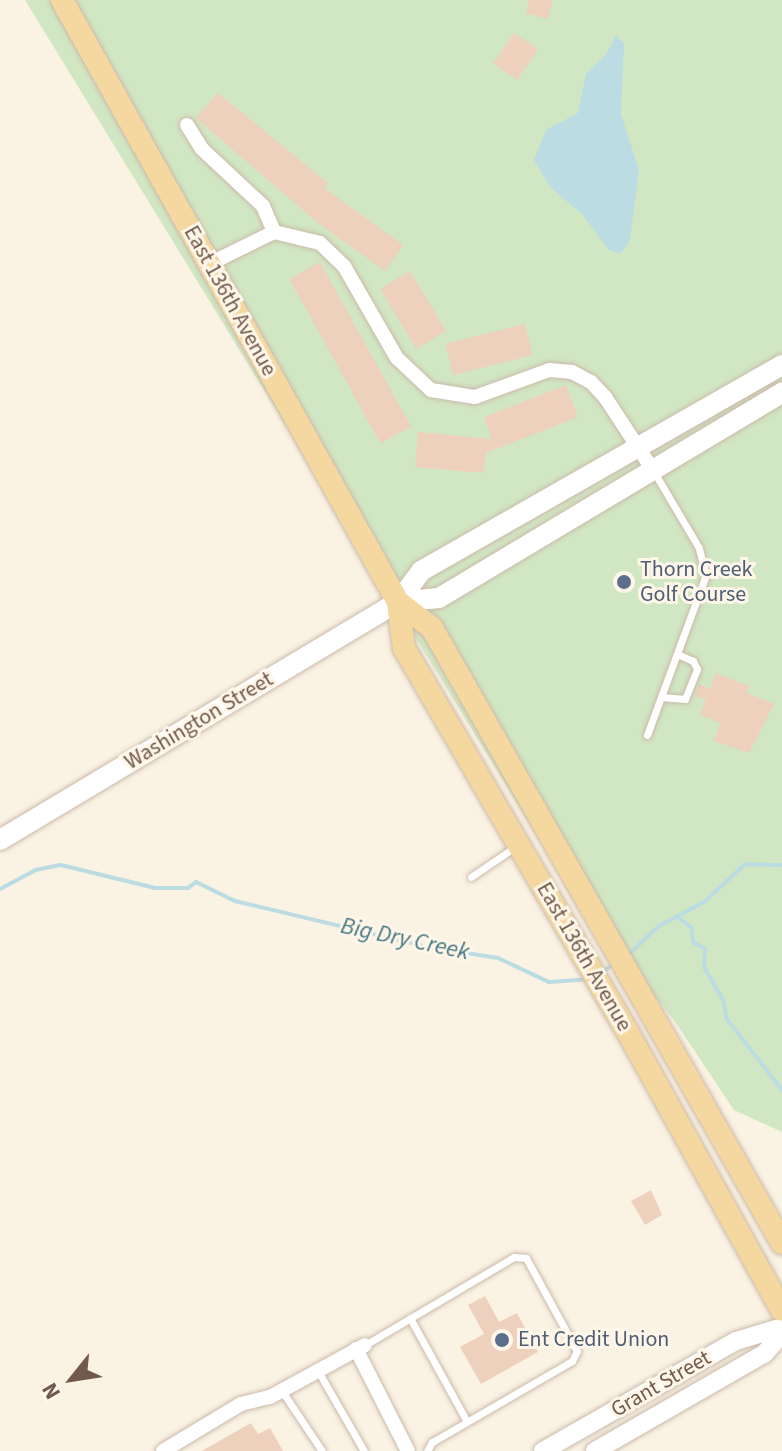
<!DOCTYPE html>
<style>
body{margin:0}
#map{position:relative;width:782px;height:1451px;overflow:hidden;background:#faf2e3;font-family:"Source Sans 3",sans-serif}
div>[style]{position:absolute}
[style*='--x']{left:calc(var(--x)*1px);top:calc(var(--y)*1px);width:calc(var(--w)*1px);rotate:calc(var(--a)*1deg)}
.green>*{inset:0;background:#d1e7c3}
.water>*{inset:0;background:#badce2}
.stream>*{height:4px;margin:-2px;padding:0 2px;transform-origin:2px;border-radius:2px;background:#badce2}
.building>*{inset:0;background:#eed1bd;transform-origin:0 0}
.roads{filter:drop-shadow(0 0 2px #cbbaab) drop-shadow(0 0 2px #cbbaab)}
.service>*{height:7px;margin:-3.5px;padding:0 3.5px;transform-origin:3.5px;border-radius:3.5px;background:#fff}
.minor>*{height:14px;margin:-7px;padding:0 7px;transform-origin:7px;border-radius:7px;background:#fff}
.tertiary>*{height:18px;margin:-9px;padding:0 9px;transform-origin:9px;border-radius:9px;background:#fff}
.secondary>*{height:20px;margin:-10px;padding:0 10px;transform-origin:10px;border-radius:10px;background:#fff}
.primary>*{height:22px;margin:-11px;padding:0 11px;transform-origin:11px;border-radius:11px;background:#f5d7a0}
.dots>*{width:22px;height:22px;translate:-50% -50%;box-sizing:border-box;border:4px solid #fef6e9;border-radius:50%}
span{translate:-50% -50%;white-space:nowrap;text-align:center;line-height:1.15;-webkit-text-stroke:6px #fef6e9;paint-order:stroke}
.street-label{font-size:22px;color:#71594b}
.service-label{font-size:22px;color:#4e5e75}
.left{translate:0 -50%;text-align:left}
.water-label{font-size:24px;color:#477883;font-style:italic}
.north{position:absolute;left:32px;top:1339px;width:80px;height:80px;-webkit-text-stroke:6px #fef6e9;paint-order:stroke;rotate:240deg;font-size:22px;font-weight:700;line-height:32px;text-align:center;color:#71594b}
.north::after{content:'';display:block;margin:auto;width:28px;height:36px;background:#71594b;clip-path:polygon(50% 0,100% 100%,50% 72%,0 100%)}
</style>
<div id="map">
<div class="green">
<i style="clip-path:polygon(25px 0,782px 0,782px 1132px,734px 1110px,676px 1023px,569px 888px)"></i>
</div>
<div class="water">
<i style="clip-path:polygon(616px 35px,624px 43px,621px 114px,639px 170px,630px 240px,620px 254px,609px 250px,582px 214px,551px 188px,534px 160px,546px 130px,578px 113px,586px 73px,606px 55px)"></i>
</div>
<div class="stream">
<i style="--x:0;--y:889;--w:40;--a:-28"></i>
<i style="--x:35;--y:870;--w:26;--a:-11"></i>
<i style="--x:61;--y:865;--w:97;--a:13.7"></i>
<i style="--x:155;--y:888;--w:33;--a:0"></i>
<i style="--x:188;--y:888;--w:10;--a:-37"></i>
<i style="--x:196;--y:882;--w:43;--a:26"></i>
<i style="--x:235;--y:901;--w:198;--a:13.4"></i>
<i style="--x:428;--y:947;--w:71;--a:8.9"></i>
<i style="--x:498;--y:958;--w:56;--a:25.2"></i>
<i style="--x:549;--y:982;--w:39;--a:-4"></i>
<i style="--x:679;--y:918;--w:16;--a:38"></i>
<i style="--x:692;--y:928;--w:14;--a:86"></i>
<i style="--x:693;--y:942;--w:14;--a:30"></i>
<i style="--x:705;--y:949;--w:18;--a:93"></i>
<i style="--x:704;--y:967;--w:39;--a:60"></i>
<i style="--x:724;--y:1001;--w:17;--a:83"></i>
<i style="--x:726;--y:1018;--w:91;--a:52.1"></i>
<i style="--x:627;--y:956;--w:44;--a:-43.2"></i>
<i style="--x:659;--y:926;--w:51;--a:-28.1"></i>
<i style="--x:704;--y:902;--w:56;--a:-42.8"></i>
<i style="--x:745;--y:864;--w:37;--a:2"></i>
<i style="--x:600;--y:973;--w:19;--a:-32"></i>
</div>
<div class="building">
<i style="clip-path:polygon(529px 0,553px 0,548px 19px,526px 13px)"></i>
<i style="left:514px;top:33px;width:29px;height:37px;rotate:34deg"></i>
<i style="clip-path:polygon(218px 93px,328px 183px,324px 188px,403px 245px,385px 271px,318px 223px,196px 118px)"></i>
<i style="left:320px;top:262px;width:188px;height:35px;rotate:61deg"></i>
<i style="left:410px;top:271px;width:70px;height:35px;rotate:59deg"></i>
<i style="left:525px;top:324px;width:32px;height:82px;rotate:76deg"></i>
<i style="clip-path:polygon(566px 385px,578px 417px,486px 453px,484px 473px,415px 467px,418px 432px,492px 439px,484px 417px)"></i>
<i style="clip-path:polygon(716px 673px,749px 686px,747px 693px,774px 704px,749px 753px,714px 741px,721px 723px,700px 715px,706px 700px,695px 696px,699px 684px,710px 689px)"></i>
<i style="clip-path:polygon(651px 1190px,662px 1215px,645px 1225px,631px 1201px)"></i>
<i style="clip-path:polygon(485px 1296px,499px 1322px,517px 1313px,538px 1352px,481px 1384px,460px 1347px,484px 1334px,468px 1305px)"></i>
<i style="clip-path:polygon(251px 1423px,258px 1434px,270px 1428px,283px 1451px,202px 1451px)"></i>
</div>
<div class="roads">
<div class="service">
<i style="--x:661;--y:697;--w:24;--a:5"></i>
<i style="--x:685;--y:699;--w:32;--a:-68"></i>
<i style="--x:697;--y:669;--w:9;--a:-117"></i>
<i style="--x:693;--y:661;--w:17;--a:-156"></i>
<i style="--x:647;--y:735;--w:171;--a:-69.8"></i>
<i style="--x:706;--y:575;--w:28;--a:-105"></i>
<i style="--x:699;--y:548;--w:88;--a:-120.6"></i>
<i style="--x:471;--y:877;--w:53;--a:-34.3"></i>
<i style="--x:410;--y:1318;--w:116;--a:61.2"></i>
<i style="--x:365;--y:1345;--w:173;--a:-30.6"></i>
<i style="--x:514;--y:1257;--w:12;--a:5"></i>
<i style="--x:526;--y:1258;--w:106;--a:61.3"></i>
<i style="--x:577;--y:1351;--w:11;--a:117"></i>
<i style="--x:572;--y:1361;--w:162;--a:149.9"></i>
<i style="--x:432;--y:1442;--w:10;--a:119"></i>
<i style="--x:318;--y:1371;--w:92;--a:60.1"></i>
<i style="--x:282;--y:1391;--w:72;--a:56.3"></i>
</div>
<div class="minor">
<i style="--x:187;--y:125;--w:28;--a:58"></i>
<i style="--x:202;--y:149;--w:83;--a:43.1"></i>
<i style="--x:263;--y:206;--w:28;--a:67"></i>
<i style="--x:209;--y:264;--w:72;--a:-26.2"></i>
<i style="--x:274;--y:232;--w:47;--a:13.4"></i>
<i style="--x:320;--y:243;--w:33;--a:44"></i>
<i style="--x:344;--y:266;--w:106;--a:60.1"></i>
<i style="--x:397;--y:358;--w:47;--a:43.3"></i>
<i style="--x:431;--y:390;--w:45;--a:9"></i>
<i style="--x:475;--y:397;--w:79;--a:-20"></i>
<i style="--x:549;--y:370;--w:23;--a:5"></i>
<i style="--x:572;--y:372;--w:21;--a:28"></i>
<i style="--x:591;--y:382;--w:21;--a:47"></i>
<i style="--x:605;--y:397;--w:87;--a:56.7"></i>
<i style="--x:356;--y:1349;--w:114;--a:63"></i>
<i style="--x:163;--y:1451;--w:91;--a:-31.1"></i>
<i style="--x:241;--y:1404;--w:30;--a:-14"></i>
<i style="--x:270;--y:1397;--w:108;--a:-28.7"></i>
</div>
<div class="tertiary">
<i style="--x:543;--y:1451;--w:222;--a:-29.7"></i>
<i style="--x:736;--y:1341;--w:48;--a:-16.9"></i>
<i style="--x:595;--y:1451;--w:195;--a:-29.9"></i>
<i style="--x:764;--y:1354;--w:27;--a:-48"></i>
</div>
<div class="secondary">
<i style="--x:398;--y:602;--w:41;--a:-5.6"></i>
<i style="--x:439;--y:598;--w:400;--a:-30.9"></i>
<i style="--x:0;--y:840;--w:464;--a:-30.9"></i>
<i style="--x:398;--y:602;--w:39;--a:-53"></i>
<i style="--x:421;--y:571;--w:416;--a:-29.7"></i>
</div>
<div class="primary">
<i style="--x:62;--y:0;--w:689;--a:60.83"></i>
<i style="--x:398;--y:602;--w:46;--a:82.6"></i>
<i style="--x:404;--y:648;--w:441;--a:59.8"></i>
<i style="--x:626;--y:1029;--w:321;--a:61"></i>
<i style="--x:398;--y:602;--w:43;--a:37.4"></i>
<i style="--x:432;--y:628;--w:708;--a:60.36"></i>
</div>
</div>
<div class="dots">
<i style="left:624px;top:582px;background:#5c6f8a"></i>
<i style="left:502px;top:1340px;background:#5c6f8a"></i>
</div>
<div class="street-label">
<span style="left:230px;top:301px;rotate:61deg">East 136th Avenue</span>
<span style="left:199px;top:721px;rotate:-31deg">Washington Street</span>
<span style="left:584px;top:957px;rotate:60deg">East 136th Avenue</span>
<span style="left:661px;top:1384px;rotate:-30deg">Grant Street</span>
</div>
<div class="service-label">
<span class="left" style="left:640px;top:582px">Thorn Creek<br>Golf Course</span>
<span class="left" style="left:518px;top:1340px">Ent Credit Union</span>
</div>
<div class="water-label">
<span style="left:405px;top:939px;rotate:12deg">Big Dry Creek</span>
</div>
<div class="north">N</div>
</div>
